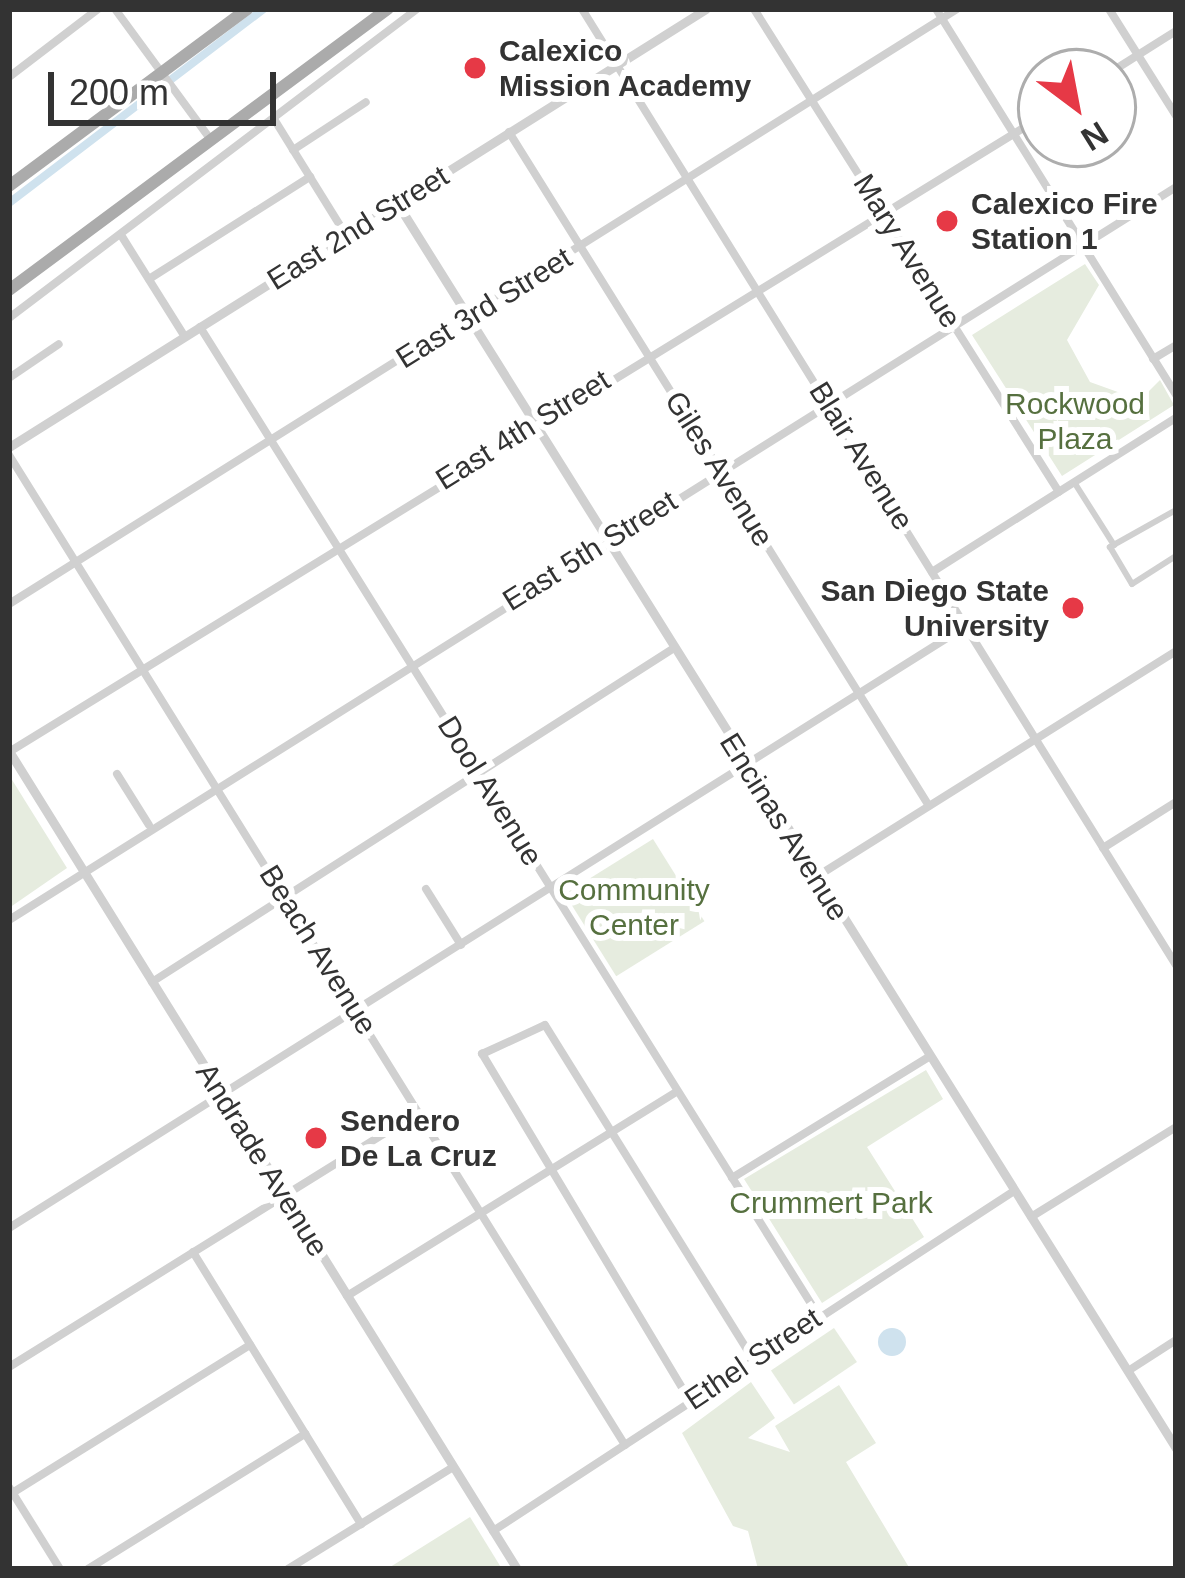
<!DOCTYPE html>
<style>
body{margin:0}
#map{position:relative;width:1185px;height:1578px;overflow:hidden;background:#fff;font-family:Helvetica,sans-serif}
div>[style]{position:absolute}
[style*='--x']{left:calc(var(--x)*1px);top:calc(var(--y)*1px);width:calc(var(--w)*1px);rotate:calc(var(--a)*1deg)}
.green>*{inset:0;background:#e6ecdf;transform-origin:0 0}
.water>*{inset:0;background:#cfe2ee}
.round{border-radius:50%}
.canal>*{height:8px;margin:-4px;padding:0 4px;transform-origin:4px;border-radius:4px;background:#cfe2ee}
.pedestrian>*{height:6px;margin:-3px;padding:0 3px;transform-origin:3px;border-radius:3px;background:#d0d0d0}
.minor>*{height:8px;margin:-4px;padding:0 4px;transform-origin:4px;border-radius:4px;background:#d0d0d0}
.tertiary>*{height:9px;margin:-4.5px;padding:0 4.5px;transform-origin:4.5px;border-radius:4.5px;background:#d0d0d0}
.primary>*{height:12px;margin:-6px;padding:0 6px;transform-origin:6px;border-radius:6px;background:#ababab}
.dots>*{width:33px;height:33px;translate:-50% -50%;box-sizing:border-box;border:6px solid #fff;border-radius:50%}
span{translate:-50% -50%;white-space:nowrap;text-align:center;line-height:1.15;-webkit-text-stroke:12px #fff;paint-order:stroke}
.poi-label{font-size:30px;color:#333;font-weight:700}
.left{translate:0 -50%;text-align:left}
.right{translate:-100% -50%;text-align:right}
.street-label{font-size:30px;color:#333}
.park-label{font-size:30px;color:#56703f}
.frame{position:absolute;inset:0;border:12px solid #333;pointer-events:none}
.north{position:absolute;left:1017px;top:48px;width:120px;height:120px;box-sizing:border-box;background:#fff;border:3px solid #adadad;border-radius:50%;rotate:148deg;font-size:33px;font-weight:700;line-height:48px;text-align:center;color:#333}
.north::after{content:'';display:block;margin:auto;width:42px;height:54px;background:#e63946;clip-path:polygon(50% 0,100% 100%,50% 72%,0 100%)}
.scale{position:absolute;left:48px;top:72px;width:228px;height:54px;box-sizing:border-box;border:6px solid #333;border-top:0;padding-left:15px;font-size:36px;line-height:42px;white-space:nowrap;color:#333;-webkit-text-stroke:9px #fff;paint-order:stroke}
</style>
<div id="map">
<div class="green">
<i style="clip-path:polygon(1085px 264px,1099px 285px,1067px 340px,1090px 382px,1140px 400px,1160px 380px,1174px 405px,1062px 476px,972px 335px)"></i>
<i style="clip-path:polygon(9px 775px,67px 868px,9px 908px)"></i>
<i style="left:653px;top:839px;width:97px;height:104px;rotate:58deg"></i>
<i style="clip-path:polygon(926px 1070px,943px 1099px,867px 1147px,924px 1237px,822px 1303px,744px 1179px)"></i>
<i style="left:834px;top:1328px;width:41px;height:76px;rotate:56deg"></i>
<i style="clip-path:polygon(751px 1382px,775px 1418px,748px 1438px,790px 1452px,775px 1426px,839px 1385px,876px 1443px,846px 1462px,910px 1569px,758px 1569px,748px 1531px,733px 1526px,682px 1433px)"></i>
<i style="clip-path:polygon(470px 1517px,502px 1569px,387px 1569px)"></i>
</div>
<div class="water">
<i class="round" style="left:878px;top:1328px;width:28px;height:28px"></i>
</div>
<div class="canal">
<i style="--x:9;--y:203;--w:320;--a:-37.3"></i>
</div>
<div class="pedestrian">
<i style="--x:1074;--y:482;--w:75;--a:57.6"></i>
<i style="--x:1176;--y:510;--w:76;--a:150.7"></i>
<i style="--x:1110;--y:547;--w:43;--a:59.3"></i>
<i style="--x:1132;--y:584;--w:52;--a:-32.5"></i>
</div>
<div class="minor">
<i style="--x:115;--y:9;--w:162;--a:53.8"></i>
<i style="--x:582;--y:9;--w:1126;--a:58.15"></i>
<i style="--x:754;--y:9;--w:571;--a:57.73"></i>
<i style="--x:936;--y:9;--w:455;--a:58.1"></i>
<i style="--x:1109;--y:9;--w:126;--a:57.9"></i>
<i style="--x:1111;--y:72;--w:77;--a:-32.2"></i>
<i style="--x:9;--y:77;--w:112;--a:-37.4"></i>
<i style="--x:274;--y:119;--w:137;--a:58.2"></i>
<i style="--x:509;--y:132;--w:794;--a:58.07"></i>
<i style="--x:293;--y:150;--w:87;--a:-33.3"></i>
<i style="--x:121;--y:235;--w:120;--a:57.9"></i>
<i style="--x:149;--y:279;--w:191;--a:-32.4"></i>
<i style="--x:9;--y:318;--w:512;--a:-37.14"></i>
<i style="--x:200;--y:327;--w:1165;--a:57.97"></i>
<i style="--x:1153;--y:359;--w:27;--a:-31"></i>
<i style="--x:9;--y:378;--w:60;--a:-34.2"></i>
<i style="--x:9;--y:455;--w:1166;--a:58.11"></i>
<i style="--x:932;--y:572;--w:289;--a:-32.3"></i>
<i style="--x:9;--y:604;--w:1119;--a:-32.11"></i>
<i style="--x:9;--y:752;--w:1212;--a:-31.6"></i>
<i style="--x:117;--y:774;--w:60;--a:57.9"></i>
<i style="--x:1103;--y:848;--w:86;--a:-32.2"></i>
<i style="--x:816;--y:877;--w:425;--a:-32.1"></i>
<i style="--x:426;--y:889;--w:66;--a:58"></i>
<i style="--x:9;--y:920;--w:1378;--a:-32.13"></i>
<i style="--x:152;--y:982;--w:620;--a:-32.61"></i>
<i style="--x:732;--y:1178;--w:229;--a:-31.6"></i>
<i style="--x:1031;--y:1217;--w:171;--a:-31.8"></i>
<i style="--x:9;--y:1228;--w:1131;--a:-32.17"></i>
<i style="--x:193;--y:1252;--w:320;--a:58.3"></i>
<i style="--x:347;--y:1296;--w:388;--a:-31.8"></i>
<i style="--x:9;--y:1367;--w:482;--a:-31.9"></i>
<i style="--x:1128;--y:1371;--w:57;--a:-32.9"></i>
<i style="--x:690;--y:1401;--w:405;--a:-120.9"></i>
<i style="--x:482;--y:1054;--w:69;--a:-24.7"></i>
<i style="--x:545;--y:1025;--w:393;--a:58.1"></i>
<i style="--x:9;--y:1487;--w:97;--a:58.1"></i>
<i style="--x:9;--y:1495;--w:284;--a:-31.9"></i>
<i style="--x:493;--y:1531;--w:622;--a:-33.13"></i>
<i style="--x:88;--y:1569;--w:256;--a:-31.9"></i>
<i style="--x:288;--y:1569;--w:194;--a:-31.7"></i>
</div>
<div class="tertiary">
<i style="--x:397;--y:203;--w:1469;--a:57.97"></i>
<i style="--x:9;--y:447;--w:823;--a:-32.15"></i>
<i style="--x:9;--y:751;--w:963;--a:58.16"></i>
</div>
<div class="primary">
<i style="--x:9;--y:186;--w:297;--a:-36.6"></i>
<i style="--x:9;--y:290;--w:472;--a:-36.6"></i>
</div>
<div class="dots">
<i style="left:475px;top:68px;background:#e63946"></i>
<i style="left:947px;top:221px;background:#e63946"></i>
<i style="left:1073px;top:608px;background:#e63946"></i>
<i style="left:316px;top:1138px;background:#e63946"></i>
</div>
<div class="poi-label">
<span class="left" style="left:499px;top:68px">Calexico<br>Mission Academy</span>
<span class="left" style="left:971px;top:221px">Calexico Fire<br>Station 1</span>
<span class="right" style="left:1049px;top:608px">San Diego State<br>University</span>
<span class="left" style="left:340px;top:1138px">Sendero<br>De La Cruz</span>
</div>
<div class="street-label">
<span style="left:358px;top:228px;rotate:-32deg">East 2nd Street</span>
<span style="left:907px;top:251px;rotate:58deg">Mary Avenue</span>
<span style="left:484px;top:308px;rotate:-32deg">East 3rd Street</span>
<span style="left:523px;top:430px;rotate:-32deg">East 4th Street</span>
<span style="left:861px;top:456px;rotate:58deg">Blair Avenue</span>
<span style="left:719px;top:469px;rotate:58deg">Giles Avenue</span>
<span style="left:590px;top:551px;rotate:-32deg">East 5th Street</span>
<span style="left:490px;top:791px;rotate:58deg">Dool Avenue</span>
<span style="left:784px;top:827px;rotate:58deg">Encinas Avenue</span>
<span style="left:318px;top:950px;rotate:58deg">Beach Avenue</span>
<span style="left:262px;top:1160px;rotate:58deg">Andrade Avenue</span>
<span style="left:753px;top:1359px;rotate:-34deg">Ethel Street</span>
</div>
<div class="park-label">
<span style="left:1075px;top:421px">Rockwood<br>Plaza</span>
<span style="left:634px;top:907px">Community<br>Center</span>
<span style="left:831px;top:1203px">Crummert Park</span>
</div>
<div class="frame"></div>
<div class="north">N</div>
<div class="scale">200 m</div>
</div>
